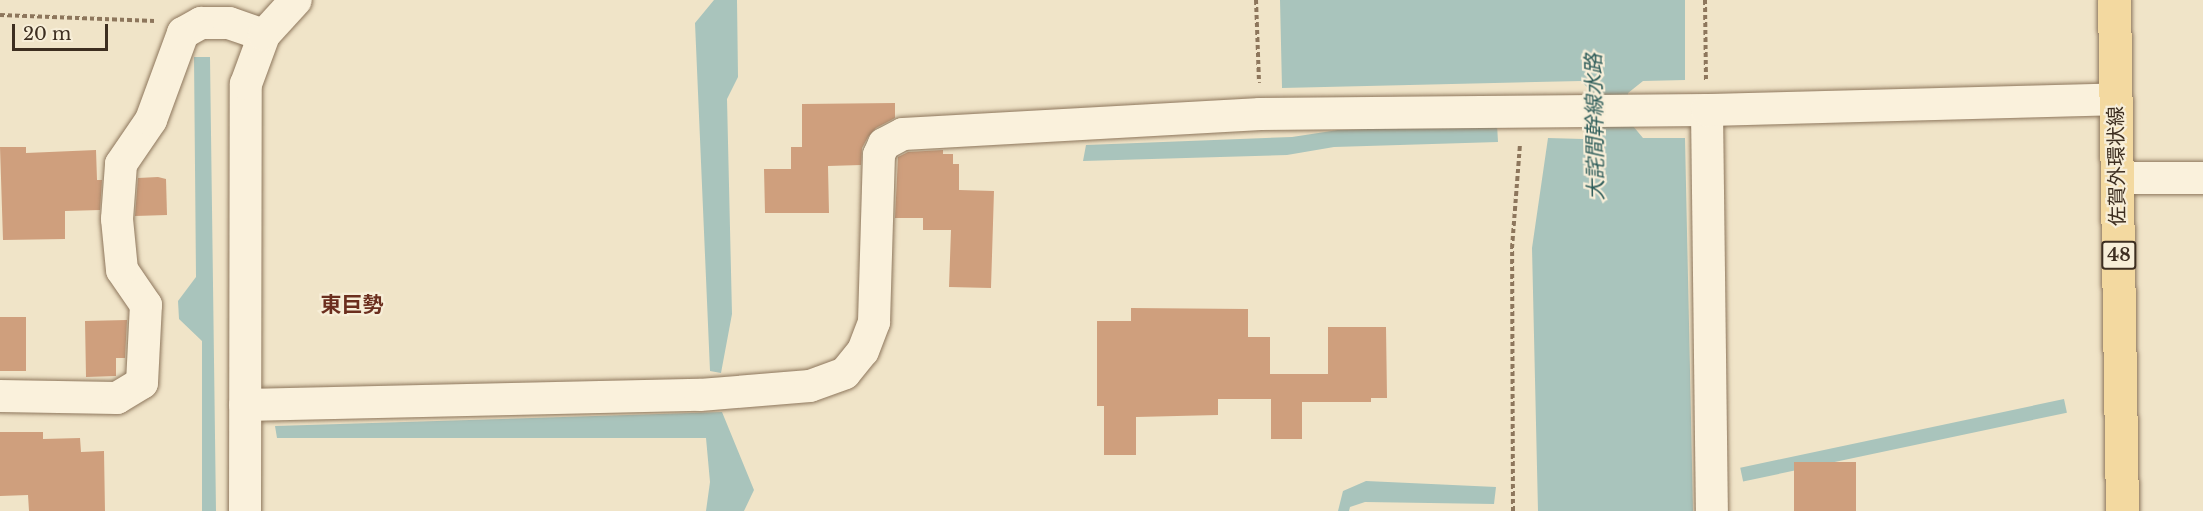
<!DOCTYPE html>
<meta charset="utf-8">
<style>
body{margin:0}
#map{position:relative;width:2203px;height:511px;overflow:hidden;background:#f0e4c8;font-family:"Libre Baskerville","Noto Sans JP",serif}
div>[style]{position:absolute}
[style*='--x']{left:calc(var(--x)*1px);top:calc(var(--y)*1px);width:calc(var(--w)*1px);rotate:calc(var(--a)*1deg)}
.water>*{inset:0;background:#a9c4bc;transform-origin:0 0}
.building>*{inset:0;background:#cf9f7d;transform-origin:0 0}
.path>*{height:4px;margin-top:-2px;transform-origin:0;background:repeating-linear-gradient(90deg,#8d765c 0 4.5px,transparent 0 7.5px)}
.roads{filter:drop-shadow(0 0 2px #8d765c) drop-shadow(0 0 2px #8d765c)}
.street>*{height:32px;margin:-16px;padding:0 16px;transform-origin:16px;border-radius:16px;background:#faf1dc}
.primary>*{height:33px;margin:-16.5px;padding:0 16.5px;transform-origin:16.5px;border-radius:16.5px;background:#f3d9a0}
span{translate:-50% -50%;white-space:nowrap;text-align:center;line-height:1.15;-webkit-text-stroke:4.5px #f7eed8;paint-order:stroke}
.shield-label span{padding:2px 4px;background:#f7eed8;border:2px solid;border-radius:4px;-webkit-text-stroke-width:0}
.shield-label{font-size:18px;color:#3d2e20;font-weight:700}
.street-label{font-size:20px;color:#3d2e20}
.water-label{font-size:21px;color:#2f5d5a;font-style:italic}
.neighbourhood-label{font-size:21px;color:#6b2e1e;font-weight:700}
.scale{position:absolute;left:12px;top:24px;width:96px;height:27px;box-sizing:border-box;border:3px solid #3d2e20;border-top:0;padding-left:8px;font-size:18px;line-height:21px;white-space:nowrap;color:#3d2e20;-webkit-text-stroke:4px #f7eed8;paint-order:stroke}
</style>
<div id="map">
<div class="water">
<i style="clip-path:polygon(714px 0,737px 0,738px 77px,727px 99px,732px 314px,721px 373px,710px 371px,695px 23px)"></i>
<i style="clip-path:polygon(1280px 0,1685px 0,1685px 80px,1643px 81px,1628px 93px,1628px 120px,1643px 138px,1685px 138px,1693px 511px,1538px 511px,1532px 248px,1548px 138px,1583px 139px,1595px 123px,1595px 95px,1581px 81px,1282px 88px)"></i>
<i style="clip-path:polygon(194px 57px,210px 57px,216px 511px,202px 511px,202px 341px,179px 319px,178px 301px,196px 277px)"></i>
<i style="clip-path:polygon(1497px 124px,1498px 142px,1334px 147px,1287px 155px,1083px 161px,1086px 145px,1292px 137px,1338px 130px)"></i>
<i style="left:2064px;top:399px;width:14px;height:331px;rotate:78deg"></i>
<i style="clip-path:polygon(722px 412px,754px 490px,744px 511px,706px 511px,710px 482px,706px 438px,277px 438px,275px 426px)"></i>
<i style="clip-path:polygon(1366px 481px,1496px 487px,1494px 504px,1365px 502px,1350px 507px,1349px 511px,1338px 511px,1343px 491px)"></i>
</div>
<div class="building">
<i style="clip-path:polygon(895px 103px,895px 118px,876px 128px,868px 137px,862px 148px,861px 165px,828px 166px,829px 213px,765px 213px,764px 169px,791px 169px,791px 147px,802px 147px,802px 104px)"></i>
<i style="clip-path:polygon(0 147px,26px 147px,26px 153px,96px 150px,97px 180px,102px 180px,100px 210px,65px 211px,65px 239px,3px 240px)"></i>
<i style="clip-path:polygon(943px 150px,943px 154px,953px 154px,953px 164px,959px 164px,959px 190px,994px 191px,991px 288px,949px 287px,951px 230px,923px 230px,923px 218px,895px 218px,898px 157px,908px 152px)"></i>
<i style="clip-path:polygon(158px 177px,166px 179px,167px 215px,135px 216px,138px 178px)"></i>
<i style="clip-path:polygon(1131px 308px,1248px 309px,1248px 337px,1270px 337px,1270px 374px,1328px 374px,1328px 327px,1386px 327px,1387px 398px,1371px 398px,1371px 402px,1302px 402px,1302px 439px,1271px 439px,1271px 399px,1218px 399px,1218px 415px,1136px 417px,1136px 455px,1104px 455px,1104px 406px,1097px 406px,1097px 321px,1131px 321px)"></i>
<i style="left:0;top:317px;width:26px;height:54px"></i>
<i style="clip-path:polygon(127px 320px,125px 358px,116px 358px,116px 376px,86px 377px,85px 321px)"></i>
<i style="clip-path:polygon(0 432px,43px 432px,43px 439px,80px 438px,81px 452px,104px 451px,105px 511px,29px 511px,28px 495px,0 496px)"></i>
<i style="left:1794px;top:462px;width:62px;height:49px"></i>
</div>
<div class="path">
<i style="--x:1256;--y:0;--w:83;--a:87.9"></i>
<i style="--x:1705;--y:0;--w:80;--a:89.3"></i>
<i style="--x:0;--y:15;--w:155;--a:2.2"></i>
<i style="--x:1513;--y:511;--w:263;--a:-90.2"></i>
<i style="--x:1512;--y:248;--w:105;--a:-85.6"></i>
</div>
<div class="roads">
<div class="street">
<i style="--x:1707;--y:110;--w:401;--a:89.3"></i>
<i style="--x:2118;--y:178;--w:85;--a:0"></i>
<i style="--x:0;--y:396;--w:117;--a:1"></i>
<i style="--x:117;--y:398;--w:29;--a:-31"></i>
<i style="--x:142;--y:383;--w:78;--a:-87.1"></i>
<i style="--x:146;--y:305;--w:42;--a:-124.4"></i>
<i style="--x:122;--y:270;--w:51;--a:-95.6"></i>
<i style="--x:117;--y:219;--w:55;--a:-85.8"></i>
<i style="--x:121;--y:164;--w:53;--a:-55.7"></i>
<i style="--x:151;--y:120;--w:93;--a:-69.8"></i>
<i style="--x:183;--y:33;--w:21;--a:-29"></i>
<i style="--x:201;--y:23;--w:28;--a:0"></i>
<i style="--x:229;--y:23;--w:37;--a:19"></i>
<i style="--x:245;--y:405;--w:455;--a:-1.3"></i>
<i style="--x:700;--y:395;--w:110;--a:-4.7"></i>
<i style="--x:810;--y:386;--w:37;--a:-20"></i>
<i style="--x:845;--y:373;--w:28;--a:-51"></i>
<i style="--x:863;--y:351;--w:31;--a:-69"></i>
<i style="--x:874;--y:322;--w:167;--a:-88.3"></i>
<i style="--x:879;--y:155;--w:12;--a:-66"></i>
<i style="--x:884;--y:144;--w:21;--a:-28"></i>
<i style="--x:903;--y:134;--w:358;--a:-3.2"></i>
<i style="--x:1260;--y:114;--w:447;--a:-0.5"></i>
<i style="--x:1707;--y:110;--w:409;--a:-1.5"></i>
<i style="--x:245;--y:511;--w:427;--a:-89.9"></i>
<i style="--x:246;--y:84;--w:52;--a:-69.8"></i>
<i style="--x:264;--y:35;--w:47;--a:-47.6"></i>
</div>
<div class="primary">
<i style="--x:2114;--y:0;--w:511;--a:89.1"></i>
</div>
</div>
<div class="shield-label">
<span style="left:2119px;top:255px">48</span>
</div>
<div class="street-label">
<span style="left:2117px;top:166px;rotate:-91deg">佐賀外環状線</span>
</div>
<div class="water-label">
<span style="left:1595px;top:127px;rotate:-91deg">大詫間幹線水路</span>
</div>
<div class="neighbourhood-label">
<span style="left:352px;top:305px">東巨勢</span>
</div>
<div class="scale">20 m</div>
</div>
